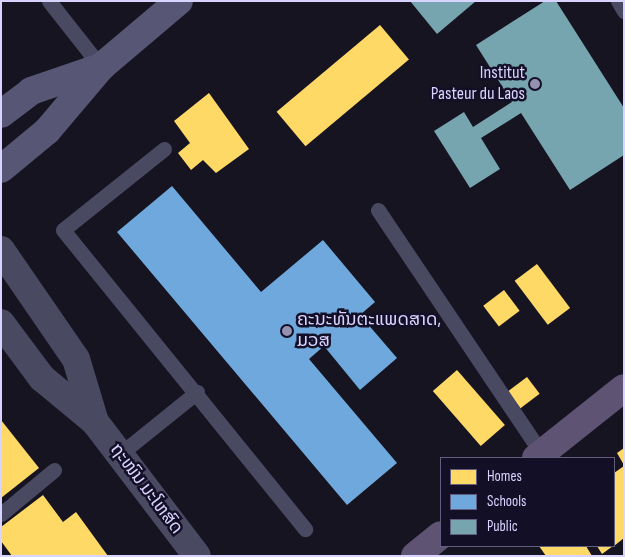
<!DOCTYPE html>
<meta charset="utf-8">
<style>
body{margin:0}
#map{position:relative;width:625px;height:557px;overflow:hidden;background:#161421;font-family:"Sofia Sans Condensed","Noto Sans Lao",sans-serif}
div>[style]{position:absolute}
[style*='--x']{left:calc(var(--x)*1px);top:calc(var(--y)*1px);width:calc(var(--w)*1px);rotate:calc(var(--a)*1deg)}
.homes>*{inset:0;background:#ffd966;transform-origin:0 0}
.schools>*{inset:0;background:#6fa8dc}
.public>*{inset:0;background:#76a5af}
.lane>*{height:15px;margin:-7.5px;padding:0 7.5px;transform-origin:7.5px;border-radius:7.5px;background:#4a4962}
.street>*{height:28px;margin:-14px;padding:0 14px;transform-origin:14px;border-radius:14px;background:#4a4962}
.secondary>*{height:28px;margin:-14px;padding:0 14px;transform-origin:14px;border-radius:14px;background:#575674}
.primary>*{height:28px;margin:-14px;padding:0 14px;transform-origin:14px;border-radius:14px;background:#5e5373}
.dots>*{width:14px;height:14px;translate:-50% -50%;box-sizing:border-box;border:2px solid #130f26;border-radius:50%}
span{translate:-50% -50%;white-space:nowrap;text-align:center;line-height:1.15;-webkit-text-stroke:5px #130f26;paint-order:stroke}
.poi-label{font-size:18px;color:#d9d4ff}
.right{translate:-100% -50%;text-align:right}
.left{translate:0 -50%;text-align:left}
.street-label{font-size:18px;color:#d9d4ff}
.frame{position:absolute;inset:0;border:2px solid #d9d4ff;pointer-events:none}
.legend{position:absolute;left:440px;top:457px;width:175px;height:90px;box-sizing:border-box;background:#130f26;border:1px solid #625e7d;margin:0;padding:6px 9px;list-style:none;font-size:15px;color:#d9d4ff}
.legend li{display:flex;align-items:center;gap:10px;height:25px}
.legend b{width:25px;border:1px solid #625e7d}
</style>
<div id="map">
<div class="homes">
<i style="left:380px;top:25px;width:45px;height:135px;rotate:50deg"></i>
<i style="clip-path:polygon(209px 93px,249px 149px,216px 173px,203px 160px,191px 170px,178px 153px,190px 143px,174px 121px)"></i>
<i style="left:537px;top:264px;width:55px;height:28px;rotate:53deg"></i>
<i style="left:504px;top:290px;width:26px;height:26px;rotate:53deg"></i>
<i style="left:457px;top:370px;width:73px;height:32px;rotate:49deg"></i>
<i style="left:527px;top:377px;width:21px;height:24px;rotate:53deg"></i>
<i style="clip-path:polygon(1px 420px,39px 468px,1px 498px)"></i>
<i style="clip-path:polygon(624px 448px,624px 465px,617px 453px)"></i>
<i style="clip-path:polygon(624px 466px,624px 538px,614px 546px,614px 473px)"></i>
<i style="clip-path:polygon(43px 495px,63px 522px,76px 512px,108px 556px,12px 556px,1px 541px,1px 527px)"></i>
<i style="clip-path:polygon(539px 546px,586px 546px,592px 556px,546px 556px)"></i>
<i style="clip-path:polygon(597px 546px,613px 546px,602px 554px)"></i>
</div>
<div class="schools">
<i style="clip-path:polygon(172px 186px,261px 292px,323px 240px,375px 302px,360px 315px,397px 358px,360px 390px,324px 346px,309px 359px,397px 463px,347px 505px,117px 232px)"></i>
</div>
<div class="public">
<i style="clip-path:polygon(410px 1px,476px 1px,437px 34px)"></i>
<i style="clip-path:polygon(545px 1px,556px 1px,624px 108px,624px 155px,570px 190px,521px 113px,481px 138px,500px 169px,470px 188px,434px 131px,464px 112px,473px 127px,512px 102px,476px 45px)"></i>
</div>
<div class="lane">
<i style="--x:49;--y:1;--w:84;--a:51.8"></i>
<i style="--x:618;--y:1;--w:12;--a:59"></i>
<i style="--x:164;--y:149;--w:129;--a:141.3"></i>
<i style="--x:63;--y:230;--w:385;--a:51"></i>
<i style="--x:378;--y:210;--w:294;--a:56.1"></i>
<i style="--x:120;--y:454;--w:99;--a:-38.8"></i>
<i style="--x:1;--y:514;--w:69;--a:-39.7"></i>
</div>
<div class="street">
<i style="--x:1;--y:250;--w:132;--a:55.5"></i>
<i style="--x:76;--y:359;--w:66;--a:73.2"></i>
<i style="--x:1;--y:323;--w:69;--a:53.3"></i>
<i style="--x:42;--y:378;--w:69;--a:39.7"></i>
<i style="--x:95;--y:422;--w:168;--a:52.7"></i>
</div>
<div class="secondary">
<i style="--x:1;--y:114;--w:38;--a:-37"></i>
<i style="--x:31;--y:91;--w:74;--a:-18.9"></i>
<i style="--x:1;--y:169;--w:60;--a:-39.6"></i>
<i style="--x:47;--y:131;--w:84;--a:-49.8"></i>
<i style="--x:101;--y:67;--w:102;--a:-40.2"></i>
</div>
<div class="primary">
<i style="--x:536;--y:458;--w:112;--a:-38.5"></i>
<i style="--x:415;--y:556;--w:33;--a:-39"></i>
</div>
<div class="dots">
<i style="left:535px;top:84px;background:#9591b1"></i>
<i style="left:287px;top:331px;background:#9591b1"></i>
</div>
<div class="poi-label">
<span class="right" style="left:525px;top:84px">Institut<br>Pasteur du Laos</span>
<span class="left" style="left:297px;top:331px">ຄະນະທັນຕະແພດສາດ,<br>ມວສ</span>
</div>
<div class="street-label">
<span style="left:146px;top:489px;rotate:53deg">ຖະໜົນ ມະໂຫສົດ</span>
</div>
<div class="frame"></div>
<ul class="legend">
<li><b style="height:14px;background:#ffd966"></b>Homes</li>
<li><b style="height:14px;background:#6fa8dc"></b>Schools</li>
<li><b style="height:14px;background:#76a5af"></b>Public</li>
</ul>
</div>
